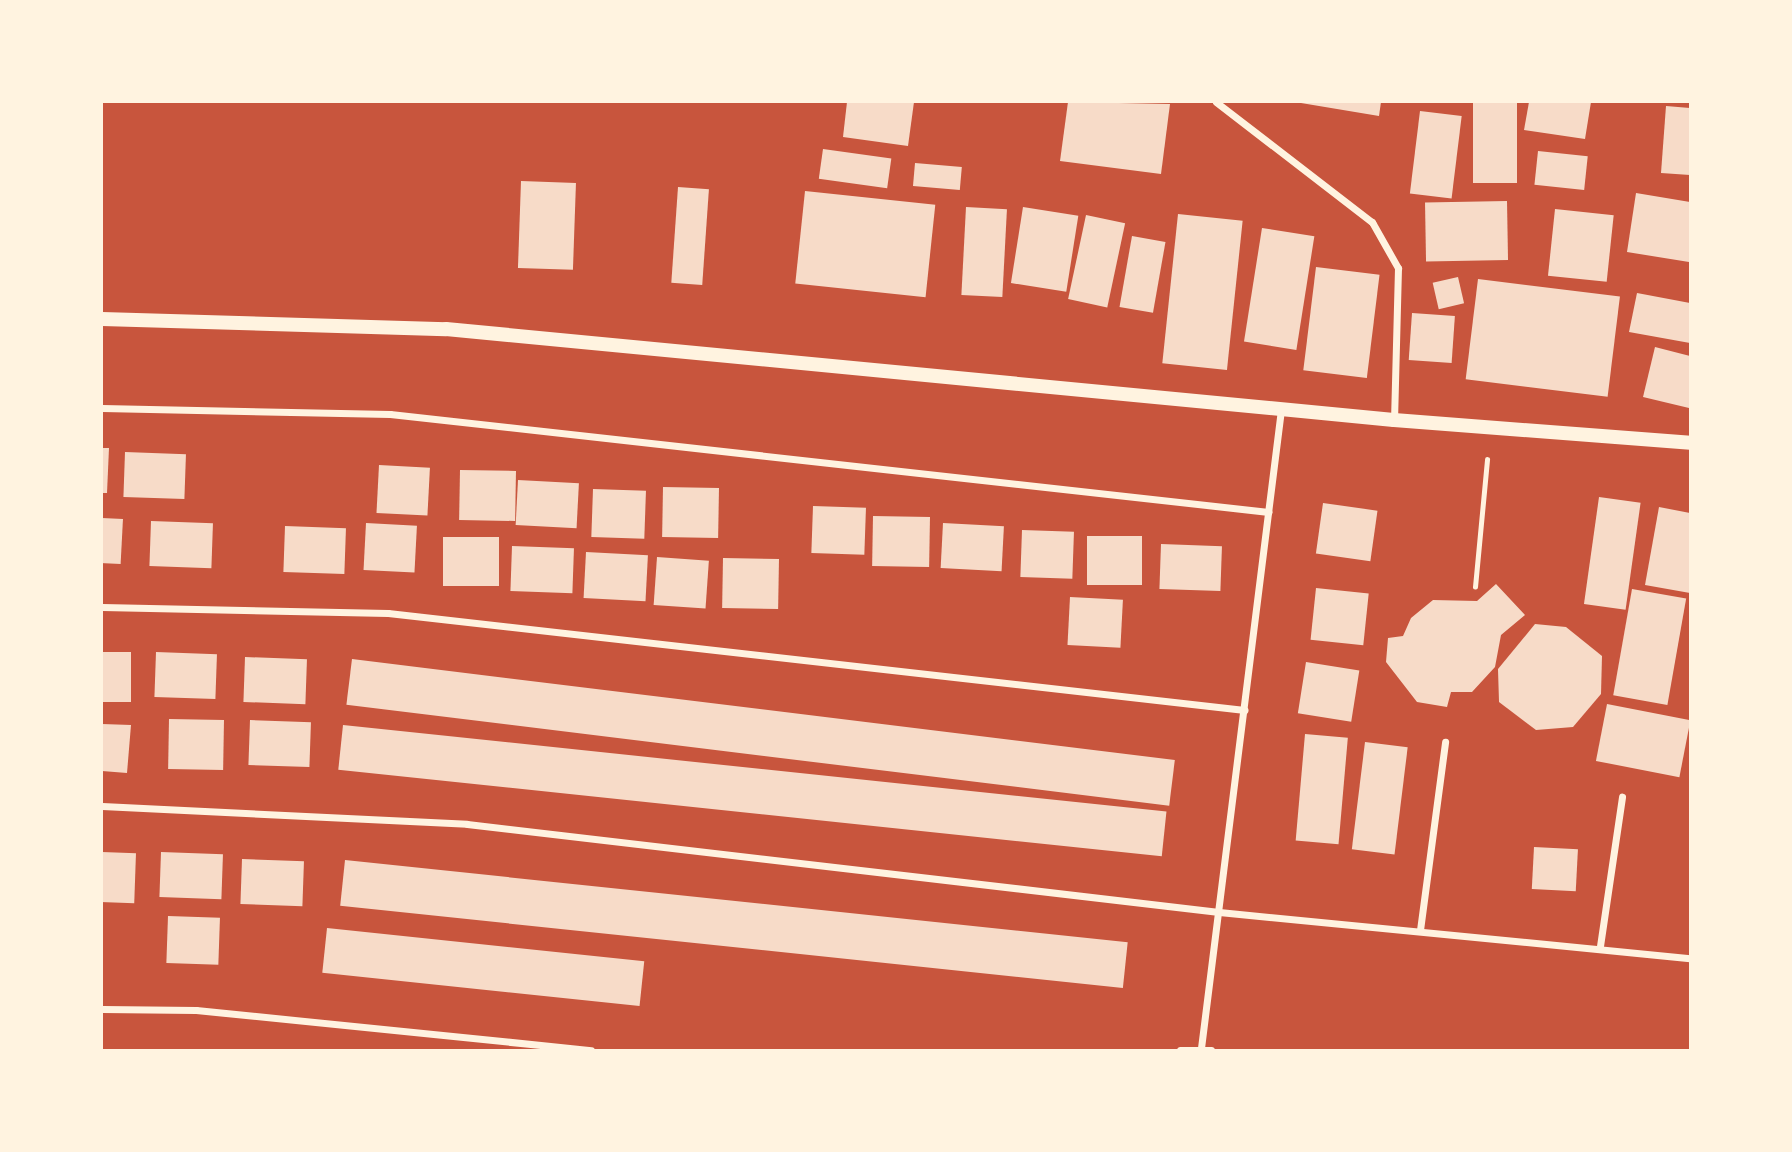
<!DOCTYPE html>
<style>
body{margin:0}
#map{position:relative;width:1792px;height:1152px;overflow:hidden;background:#c8553d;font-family:"Fira Sans Condensed",sans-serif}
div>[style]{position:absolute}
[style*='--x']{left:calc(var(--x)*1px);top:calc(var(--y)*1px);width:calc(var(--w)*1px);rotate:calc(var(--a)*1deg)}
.building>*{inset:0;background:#f7dbc8;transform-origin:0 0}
.path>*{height:4.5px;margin:-2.25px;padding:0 2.25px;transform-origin:2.25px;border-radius:2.25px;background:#fff3e0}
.minor>*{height:7px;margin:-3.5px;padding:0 3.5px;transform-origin:3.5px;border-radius:3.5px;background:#fff3e0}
.secondary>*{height:14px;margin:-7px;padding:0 7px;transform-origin:7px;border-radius:7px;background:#fff3e0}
span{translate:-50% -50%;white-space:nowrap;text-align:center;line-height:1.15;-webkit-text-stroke:5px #fff3e0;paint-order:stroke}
.frame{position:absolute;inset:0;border:103px solid #fff3e0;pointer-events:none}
</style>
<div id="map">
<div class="building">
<i style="clip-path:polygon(847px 102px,914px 102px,908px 146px,843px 137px)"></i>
<i style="clip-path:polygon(1068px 102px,1170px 104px,1161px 174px,1060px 161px)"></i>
<i style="clip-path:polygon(1295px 102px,1381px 102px,1379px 116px)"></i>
<i style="left:1473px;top:102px;width:44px;height:81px"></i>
<i style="clip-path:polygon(1529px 102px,1591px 102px,1585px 139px,1524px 130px)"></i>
<i style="clip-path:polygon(1666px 106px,1690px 108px,1690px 175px,1661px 173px)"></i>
<i style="left:1420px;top:111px;width:42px;height:83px;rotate:7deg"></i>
<i style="left:823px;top:149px;width:69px;height:30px;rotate:8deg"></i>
<i style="left:1538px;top:151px;width:50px;height:34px;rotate:6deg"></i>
<i style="left:915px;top:163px;width:47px;height:23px;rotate:5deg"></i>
<i style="left:521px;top:181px;width:55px;height:87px;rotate:2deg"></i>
<i style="left:678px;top:187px;width:31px;height:96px;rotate:4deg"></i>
<i style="left:805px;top:191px;width:131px;height:93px;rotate:6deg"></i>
<i style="clip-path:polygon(1636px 193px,1690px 202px,1689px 262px,1627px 252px)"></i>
<i style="left:1507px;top:201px;width:59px;height:82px;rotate:89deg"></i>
<i style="left:966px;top:207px;width:41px;height:88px;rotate:3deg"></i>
<i style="left:1023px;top:207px;width:56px;height:77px;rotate:9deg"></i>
<i style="left:1555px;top:209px;width:59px;height:67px;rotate:6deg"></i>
<i style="left:1178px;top:214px;width:65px;height:150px;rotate:6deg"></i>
<i style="left:1086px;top:215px;width:40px;height:86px;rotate:12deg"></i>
<i style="left:1262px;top:228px;width:53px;height:115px;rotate:9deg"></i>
<i style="left:1132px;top:236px;width:34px;height:72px;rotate:10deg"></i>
<i style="left:1316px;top:267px;width:64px;height:104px;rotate:7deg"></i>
<i style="left:1458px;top:277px;width:27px;height:26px;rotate:77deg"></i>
<i style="left:1478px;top:279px;width:143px;height:101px;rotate:7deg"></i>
<i style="clip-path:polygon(1637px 293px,1690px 303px,1690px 343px,1629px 332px)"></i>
<i style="left:1412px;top:313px;width:43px;height:47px;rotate:4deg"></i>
<i style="clip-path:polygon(1655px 347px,1690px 356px,1689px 408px,1643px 397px)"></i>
<i style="clip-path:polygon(102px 448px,109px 448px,107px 493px,102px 493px)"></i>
<i style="left:125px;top:452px;width:61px;height:45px;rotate:2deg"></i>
<i style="left:379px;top:465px;width:51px;height:48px;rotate:3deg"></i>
<i style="left:460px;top:470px;width:56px;height:50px;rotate:1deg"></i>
<i style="left:518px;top:480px;width:61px;height:45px;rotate:3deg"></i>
<i style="left:663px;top:487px;width:56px;height:50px;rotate:1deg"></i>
<i style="left:593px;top:489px;width:53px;height:48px;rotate:2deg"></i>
<i style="left:1599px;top:497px;width:42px;height:108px;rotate:8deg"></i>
<i style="left:1323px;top:503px;width:55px;height:51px;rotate:8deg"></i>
<i style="left:813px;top:506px;width:53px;height:47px;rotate:2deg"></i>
<i style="clip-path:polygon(1659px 507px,1690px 513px,1690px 593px,1645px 585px)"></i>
<i style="left:873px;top:516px;width:57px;height:50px;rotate:1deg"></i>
<i style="left:102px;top:518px;width:21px;height:45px;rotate:3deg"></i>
<i style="left:151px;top:521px;width:62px;height:45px;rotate:2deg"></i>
<i style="left:366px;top:523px;width:51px;height:47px;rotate:3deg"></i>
<i style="left:943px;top:523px;width:61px;height:45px;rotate:3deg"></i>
<i style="left:285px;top:526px;width:61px;height:46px;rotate:2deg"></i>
<i style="left:1022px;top:530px;width:52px;height:47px;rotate:2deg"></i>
<i style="left:1087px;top:536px;width:55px;height:49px"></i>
<i style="left:443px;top:537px;width:56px;height:49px"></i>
<i style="left:1161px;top:544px;width:61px;height:45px;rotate:2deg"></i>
<i style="left:512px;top:546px;width:62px;height:45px;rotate:2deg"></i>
<i style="left:586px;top:552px;width:62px;height:46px;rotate:3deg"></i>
<i style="left:657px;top:557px;width:52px;height:48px;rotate:4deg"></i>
<i style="left:723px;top:558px;width:56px;height:50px;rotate:1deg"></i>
<i style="clip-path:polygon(1496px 584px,1525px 615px,1501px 635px,1495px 667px,1472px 692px,1451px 692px,1447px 707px,1417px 702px,1386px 662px,1388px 638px,1403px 636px,1411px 618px,1433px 600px,1477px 601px)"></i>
<i style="left:1316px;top:588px;width:53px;height:52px;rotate:6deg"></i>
<i style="left:1632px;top:589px;width:55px;height:108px;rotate:10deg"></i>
<i style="left:1070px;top:597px;width:53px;height:48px;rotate:3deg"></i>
<i style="clip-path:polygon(1535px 624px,1566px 627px,1602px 656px,1601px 694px,1573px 727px,1536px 730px,1499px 702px,1498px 669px)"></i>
<i style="left:102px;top:652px;width:29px;height:50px"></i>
<i style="left:156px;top:652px;width:61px;height:45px;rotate:2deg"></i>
<i style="left:245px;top:657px;width:62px;height:45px;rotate:2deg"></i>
<i style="left:352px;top:659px;width:829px;height:46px;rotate:7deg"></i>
<i style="left:1306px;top:662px;width:54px;height:52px;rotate:9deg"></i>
<i style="left:1607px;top:704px;width:85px;height:58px;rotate:11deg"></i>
<i style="left:169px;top:719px;width:55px;height:50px;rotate:1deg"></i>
<i style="left:250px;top:720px;width:61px;height:45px;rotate:2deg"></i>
<i style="clip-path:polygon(102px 724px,131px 725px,127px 773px,102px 771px)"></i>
<i style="left:343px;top:725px;width:828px;height:45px;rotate:6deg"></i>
<i style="left:1305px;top:734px;width:43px;height:107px;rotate:5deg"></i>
<i style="left:1365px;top:742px;width:43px;height:108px;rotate:7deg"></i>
<i style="left:1534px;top:847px;width:44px;height:42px;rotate:3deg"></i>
<i style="left:102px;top:852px;width:34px;height:50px;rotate:2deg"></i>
<i style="left:161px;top:852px;width:62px;height:45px;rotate:2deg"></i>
<i style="left:242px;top:859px;width:62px;height:45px;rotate:2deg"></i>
<i style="left:345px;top:860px;width:787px;height:46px;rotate:6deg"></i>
<i style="left:168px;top:916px;width:52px;height:47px;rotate:2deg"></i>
<i style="left:327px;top:928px;width:319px;height:45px;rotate:6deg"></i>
</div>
<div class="path">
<i style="--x:1475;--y:587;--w:128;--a:-84.6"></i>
</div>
<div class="minor">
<i style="--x:1216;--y:102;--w:197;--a:37.6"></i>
<i style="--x:1372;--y:222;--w:53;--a:60.5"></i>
<i style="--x:1398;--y:268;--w:151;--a:91.5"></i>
<i style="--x:102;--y:408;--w:288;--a:1.2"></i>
<i style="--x:390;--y:414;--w:884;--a:6.36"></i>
<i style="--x:102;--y:607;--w:286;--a:1.2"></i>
<i style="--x:388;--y:613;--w:862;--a:6.46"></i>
<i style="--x:102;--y:806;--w:365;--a:2.8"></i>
<i style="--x:467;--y:824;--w:757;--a:6.67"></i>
<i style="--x:1219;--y:912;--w:473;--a:5.6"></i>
<i style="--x:1420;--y:930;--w:190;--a:-82.4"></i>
<i style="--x:1600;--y:946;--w:151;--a:-81.6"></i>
<i style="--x:102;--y:1009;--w:94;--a:0.6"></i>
<i style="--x:196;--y:1010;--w:397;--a:5.8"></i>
<i style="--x:1201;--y:1048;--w:644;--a:-82.86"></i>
<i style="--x:1180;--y:1050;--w:31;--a:0"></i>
</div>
<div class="secondary">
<i style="--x:102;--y:319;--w:344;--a:1.7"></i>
<i style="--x:446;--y:329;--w:952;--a:5.48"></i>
<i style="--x:1394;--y:420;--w:297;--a:4.4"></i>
</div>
<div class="frame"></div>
</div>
